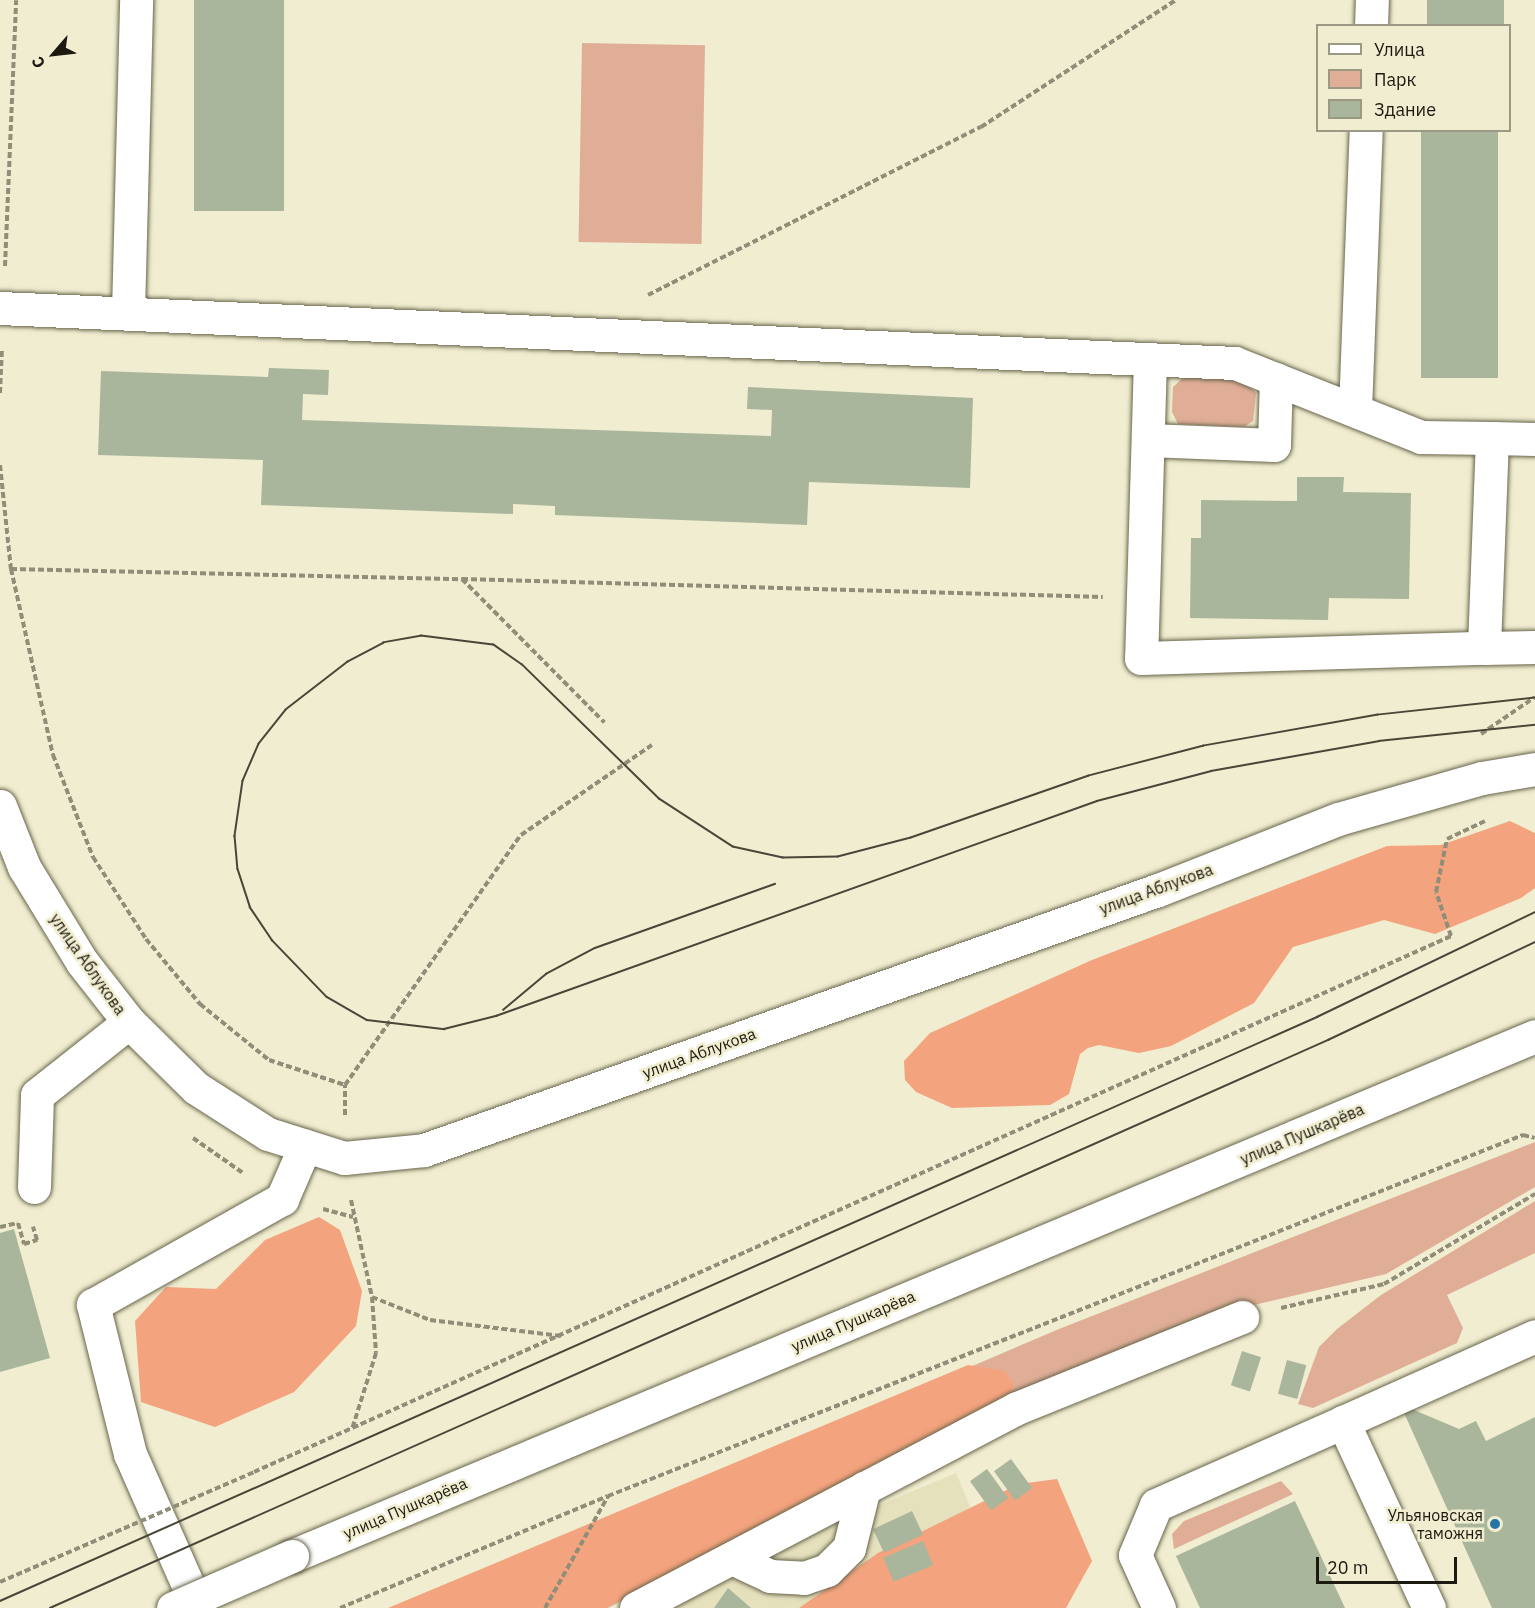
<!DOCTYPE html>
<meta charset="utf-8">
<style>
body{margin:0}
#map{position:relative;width:1535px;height:1608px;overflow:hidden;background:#f0edd0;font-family:"IBM Plex Sans",sans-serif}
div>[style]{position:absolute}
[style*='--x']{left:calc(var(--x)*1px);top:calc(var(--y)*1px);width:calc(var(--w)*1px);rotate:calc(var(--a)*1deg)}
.built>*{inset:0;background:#e5e1bd}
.green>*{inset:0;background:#e0ae97;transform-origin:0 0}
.forest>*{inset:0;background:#f3a37d}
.building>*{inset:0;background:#a9b69c;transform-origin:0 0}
.path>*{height:4px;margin-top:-2px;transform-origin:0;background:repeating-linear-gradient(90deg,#908e79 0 6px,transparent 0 9px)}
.roads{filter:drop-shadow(0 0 2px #68654c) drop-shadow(0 0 2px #68654c)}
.minor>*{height:33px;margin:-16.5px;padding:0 16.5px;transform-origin:16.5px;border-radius:16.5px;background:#fff}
.major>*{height:33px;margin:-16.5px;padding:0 16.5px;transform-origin:16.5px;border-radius:16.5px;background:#fff}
.tram>*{height:1.5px;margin:-0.75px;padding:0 0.75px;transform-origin:0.75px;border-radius:0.75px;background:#494638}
.path-bridge>*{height:4px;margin-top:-2px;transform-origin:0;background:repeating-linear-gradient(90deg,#908e79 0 6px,transparent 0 9px)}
.bridges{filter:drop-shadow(0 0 2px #68654c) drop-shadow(0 0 2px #68654c)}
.major-bridge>*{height:33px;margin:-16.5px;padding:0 16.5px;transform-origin:16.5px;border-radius:16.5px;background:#fff}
.dots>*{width:16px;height:16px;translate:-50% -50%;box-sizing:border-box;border:3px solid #f0edd0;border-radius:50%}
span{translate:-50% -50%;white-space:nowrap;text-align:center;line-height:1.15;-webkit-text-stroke:5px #f0edd0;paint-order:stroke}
.street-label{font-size:16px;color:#1c1a10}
.poi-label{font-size:16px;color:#1c1a10}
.right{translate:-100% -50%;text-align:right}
.legend{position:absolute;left:1316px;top:24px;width:195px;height:108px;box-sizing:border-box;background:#f0edd0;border:2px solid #9b9983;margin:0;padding:8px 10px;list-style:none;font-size:18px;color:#1c1a10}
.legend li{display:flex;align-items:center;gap:12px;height:30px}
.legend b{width:30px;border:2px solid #9b9983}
.north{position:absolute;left:24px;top:24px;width:60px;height:60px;-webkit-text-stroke:4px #f0edd0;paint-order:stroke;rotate:242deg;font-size:16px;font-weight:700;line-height:24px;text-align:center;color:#1c1a10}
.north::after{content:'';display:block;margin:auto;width:21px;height:27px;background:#1c1a10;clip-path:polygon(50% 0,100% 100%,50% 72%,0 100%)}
.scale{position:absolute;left:1316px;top:1557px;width:141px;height:27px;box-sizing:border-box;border:3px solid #1c1a10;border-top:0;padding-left:8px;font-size:18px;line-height:21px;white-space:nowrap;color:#1c1a10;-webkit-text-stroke:4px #f0edd0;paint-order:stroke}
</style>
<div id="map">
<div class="built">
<i style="clip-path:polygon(956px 1473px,1013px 1608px,632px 1608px)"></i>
</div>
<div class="green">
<i style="left:582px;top:43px;width:123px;height:199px;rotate:1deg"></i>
<i style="clip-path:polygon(1185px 376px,1241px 378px,1256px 393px,1253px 421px,1244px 427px,1178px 424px,1172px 412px,1173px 387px)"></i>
<i style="clip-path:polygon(1535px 1142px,1535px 1187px,1386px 1274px,1237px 1309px,1053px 1381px,608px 1608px,406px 1608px,1059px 1329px)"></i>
<i style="clip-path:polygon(1535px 1201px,1535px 1253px,1447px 1295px,1463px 1328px,1457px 1343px,1313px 1408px,1298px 1404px,1319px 1347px,1337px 1329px,1381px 1295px)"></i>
<i style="clip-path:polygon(1281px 1481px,1293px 1494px,1174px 1549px,1172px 1534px,1184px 1521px)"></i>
</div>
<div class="forest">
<i style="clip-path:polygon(1510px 821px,1535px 833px,1535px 888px,1521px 898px,1435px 934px,1384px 920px,1293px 947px,1254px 1003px,1171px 1046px,1139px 1053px,1099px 1045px,1088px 1048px,1080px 1054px,1069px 1094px,1050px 1105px,952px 1108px,916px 1092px,905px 1080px,904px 1061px,930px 1033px,1092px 960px,1387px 846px,1441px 845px)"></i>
<i style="clip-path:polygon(319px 1217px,340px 1230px,362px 1291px,356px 1326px,294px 1392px,215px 1427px,141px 1402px,135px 1321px,166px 1287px,216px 1289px,265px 1240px)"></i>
<i style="clip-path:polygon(968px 1365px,1005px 1371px,1013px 1384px,1012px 1395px,606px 1608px,388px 1608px)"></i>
<i style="clip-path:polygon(1057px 1479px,1092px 1561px,1066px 1608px,799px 1608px,878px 1553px,1019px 1484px)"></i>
</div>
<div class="building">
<i style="left:194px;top:0;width:90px;height:211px"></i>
<i style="left:1427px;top:0;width:77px;height:26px"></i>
<i style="left:1421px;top:130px;width:77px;height:248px"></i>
<i style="clip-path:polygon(269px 368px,329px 370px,328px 395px,303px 394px,302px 420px,771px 436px,772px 410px,747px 409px,748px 387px,973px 398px,970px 488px,809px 482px,807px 525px,555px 515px,555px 506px,513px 504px,513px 514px,261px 505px,263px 460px,98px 455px,101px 371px,268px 377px)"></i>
<i style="clip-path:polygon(1297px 477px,1344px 477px,1343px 492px,1411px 493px,1409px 599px,1329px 598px,1328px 620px,1190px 618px,1191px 538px,1201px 538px,1201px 500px,1297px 501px)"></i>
<i style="clip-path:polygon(14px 1229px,50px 1358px,0 1372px,0 1233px)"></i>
<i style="left:1242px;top:1351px;width:20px;height:36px;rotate:18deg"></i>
<i style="left:1287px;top:1360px;width:20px;height:35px;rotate:15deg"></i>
<i style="clip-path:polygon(1400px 1404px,1459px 1429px,1476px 1421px,1486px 1441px,1535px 1417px,1535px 1608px,1492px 1608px)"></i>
<i style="left:1011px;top:1459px;width:36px;height:21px;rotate:54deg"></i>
<i style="left:987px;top:1469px;width:36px;height:21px;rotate:54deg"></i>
<i style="clip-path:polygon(1295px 1501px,1345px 1608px,1200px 1608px,1176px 1556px)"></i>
<i style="left:912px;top:1511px;width:26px;height:43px;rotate:65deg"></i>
<i style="left:923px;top:1541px;width:26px;height:43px;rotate:67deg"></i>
<i style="clip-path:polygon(728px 1588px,751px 1608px,714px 1608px)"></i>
</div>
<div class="path">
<i style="--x:5;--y:266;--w:266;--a:-87.6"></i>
<i style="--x:648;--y:295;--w:373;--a:-26.8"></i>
<i style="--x:981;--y:127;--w:233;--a:-33.1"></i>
<i style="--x:0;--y:393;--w:45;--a:-87.5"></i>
<i style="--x:0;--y:465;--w:105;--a:84"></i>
<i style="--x:11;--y:569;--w:191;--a:77.3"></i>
<i style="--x:53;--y:755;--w:110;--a:68.6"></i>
<i style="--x:93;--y:857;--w:98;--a:57.1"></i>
<i style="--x:146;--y:939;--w:85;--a:50.3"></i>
<i style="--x:200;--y:1004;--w:89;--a:39.1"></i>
<i style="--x:269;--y:1060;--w:80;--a:18.2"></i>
<i style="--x:11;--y:569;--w:451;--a:1.3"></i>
<i style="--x:462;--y:579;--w:202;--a:45.2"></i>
<i style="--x:462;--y:579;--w:641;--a:1.61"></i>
<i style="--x:1481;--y:734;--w:65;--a:-34.4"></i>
<i style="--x:345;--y:1115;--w:30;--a:-90"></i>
<i style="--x:345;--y:1085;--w:306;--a:-54.9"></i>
<i style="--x:521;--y:835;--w:159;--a:-34.5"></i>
<i style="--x:193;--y:1138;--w:61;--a:35"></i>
<i style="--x:351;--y:1200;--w:99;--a:77.8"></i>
<i style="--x:372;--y:1297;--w:56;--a:85.9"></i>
<i style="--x:376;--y:1353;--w:80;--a:107.5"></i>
<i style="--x:323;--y:1209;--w:31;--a:15"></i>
<i style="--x:0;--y:1227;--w:18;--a:-13"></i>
<i style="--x:18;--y:1223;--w:22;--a:74"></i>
<i style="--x:24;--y:1244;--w:14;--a:-17"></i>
<i style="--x:37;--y:1240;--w:14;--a:-107"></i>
<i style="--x:372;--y:1297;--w:62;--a:21.6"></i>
<i style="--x:430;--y:1320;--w:132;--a:7"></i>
<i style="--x:1281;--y:1308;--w:106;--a:-13.1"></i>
<i style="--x:1384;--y:1284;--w:176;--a:-30.8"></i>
<i style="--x:254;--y:1472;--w:1312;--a:-24.12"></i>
<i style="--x:1451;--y:936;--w:46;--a:-108.8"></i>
<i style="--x:1436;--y:892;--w:54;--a:-78.3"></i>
<i style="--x:1447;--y:839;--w:42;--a:-25.3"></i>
<i style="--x:340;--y:1608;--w:290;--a:-22.7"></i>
<i style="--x:608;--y:1496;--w:984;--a:-21.53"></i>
<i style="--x:1523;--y:1135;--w:12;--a:14"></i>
<i style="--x:545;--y:1608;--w:129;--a:-60.6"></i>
</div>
<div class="roads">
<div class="minor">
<i style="--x:1371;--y:26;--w:26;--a:-88"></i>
<i style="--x:0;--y:308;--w:1236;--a:2.55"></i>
<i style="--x:1235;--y:363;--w:200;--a:21.7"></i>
<i style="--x:1421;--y:437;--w:71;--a:0.8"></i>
<i style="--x:1492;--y:438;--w:210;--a:92.2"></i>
<i style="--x:1484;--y:648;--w:51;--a:-1.1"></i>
<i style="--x:128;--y:312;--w:312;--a:-88.5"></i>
<i style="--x:1150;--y:359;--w:299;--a:91.7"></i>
<i style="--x:1141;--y:658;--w:343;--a:-1.7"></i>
<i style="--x:1355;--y:410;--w:280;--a:-87.8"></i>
<i style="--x:1492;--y:438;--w:43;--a:1.3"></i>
<i style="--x:1148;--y:440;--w:126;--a:2.3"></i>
<i style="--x:1274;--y:445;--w:66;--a:-88.3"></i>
<i style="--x:0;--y:806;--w:66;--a:68.5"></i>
<i style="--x:24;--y:867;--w:111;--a:58.6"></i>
<i style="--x:82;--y:962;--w:76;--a:51.9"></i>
<i style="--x:129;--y:1022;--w:94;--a:44.6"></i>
<i style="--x:196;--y:1088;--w:85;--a:32.6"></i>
<i style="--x:268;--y:1134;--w:80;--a:17.5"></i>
<i style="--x:344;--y:1158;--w:80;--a:-5.7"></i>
<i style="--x:424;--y:1150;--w:779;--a:-19.51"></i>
<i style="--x:1158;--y:890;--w:193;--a:-21.5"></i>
<i style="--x:1338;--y:819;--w:150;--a:-15.9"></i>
<i style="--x:1482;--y:778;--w:54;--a:-9.6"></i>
<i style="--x:34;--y:1187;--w:92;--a:-88.1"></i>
<i style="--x:37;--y:1095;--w:117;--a:-38.4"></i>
<i style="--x:732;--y:1558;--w:42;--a:25.3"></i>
<i style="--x:770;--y:1576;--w:34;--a:3"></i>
<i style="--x:804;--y:1578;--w:24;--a:-19"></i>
<i style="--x:827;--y:1570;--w:31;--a:-45"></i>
<i style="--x:849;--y:1548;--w:62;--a:-76"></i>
<i style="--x:198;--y:1608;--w:168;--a:-113.8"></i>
<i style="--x:130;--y:1454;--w:154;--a:-103.9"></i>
<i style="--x:93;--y:1305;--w:217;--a:-29.3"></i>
<i style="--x:282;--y:1199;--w:58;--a:-66.5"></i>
<i style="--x:636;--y:1608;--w:430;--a:-27.7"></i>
<i style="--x:1017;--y:1408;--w:243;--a:-22"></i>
<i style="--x:1159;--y:1608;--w:58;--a:-114.4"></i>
<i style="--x:1135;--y:1555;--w:54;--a:-67.2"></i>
<i style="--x:1156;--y:1505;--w:205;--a:-23.9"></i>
<i style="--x:1429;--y:1608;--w:205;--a:-114.8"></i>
<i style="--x:1343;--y:1422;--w:210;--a:-24.1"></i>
</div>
<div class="major">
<i style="--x:292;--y:1556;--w:1347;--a:-22.7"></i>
</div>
</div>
<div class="tram">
<i style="--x:1535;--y:698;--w:158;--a:173.8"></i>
<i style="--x:1378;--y:715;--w:177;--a:169.9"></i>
<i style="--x:1204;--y:746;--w:119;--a:165.4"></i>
<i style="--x:1089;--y:776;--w:188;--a:160.8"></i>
<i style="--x:911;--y:838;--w:75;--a:165.4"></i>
<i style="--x:838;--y:857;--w:55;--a:179"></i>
<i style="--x:783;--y:858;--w:51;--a:-167.6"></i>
<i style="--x:733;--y:847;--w:88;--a:-147"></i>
<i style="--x:659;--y:799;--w:192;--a:-135.6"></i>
<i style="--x:522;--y:665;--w:35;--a:-145"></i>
<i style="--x:493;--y:645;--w:72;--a:-172.8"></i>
<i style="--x:422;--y:636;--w:39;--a:170"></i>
<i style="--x:384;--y:643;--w:41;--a:152.2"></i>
<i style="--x:348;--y:662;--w:78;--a:142.3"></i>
<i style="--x:286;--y:710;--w:43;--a:128.5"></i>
<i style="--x:259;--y:744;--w:40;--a:113.4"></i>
<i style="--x:243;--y:781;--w:56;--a:98.3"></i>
<i style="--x:235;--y:836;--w:33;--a:85"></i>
<i style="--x:238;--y:869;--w:40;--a:72"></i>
<i style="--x:250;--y:907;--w:40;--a:56"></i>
<i style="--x:272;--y:940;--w:79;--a:46"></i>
<i style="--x:327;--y:997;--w:46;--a:29.9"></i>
<i style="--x:367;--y:1020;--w:78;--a:6.7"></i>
<i style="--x:444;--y:1029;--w:54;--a:-14"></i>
<i style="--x:496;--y:1016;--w:638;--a:-19.68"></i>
<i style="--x:1097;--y:801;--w:118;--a:-14.7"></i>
<i style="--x:1211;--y:771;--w:171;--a:-10.1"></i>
<i style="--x:1379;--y:741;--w:157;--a:-5.9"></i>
<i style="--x:503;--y:1010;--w:56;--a:-39.9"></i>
<i style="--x:546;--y:974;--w:55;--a:-28"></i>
<i style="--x:595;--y:948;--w:191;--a:-19.6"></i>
<i style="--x:0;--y:1601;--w:1441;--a:-23.91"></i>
<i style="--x:1317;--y:1017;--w:242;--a:-25.7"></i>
<i style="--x:50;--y:1608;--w:1399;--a:-23.96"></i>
<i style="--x:1328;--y:1040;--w:229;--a:-25.3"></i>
</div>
<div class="path-bridge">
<i style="--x:0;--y:1582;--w:277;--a:-23.4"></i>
</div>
<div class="bridges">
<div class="major-bridge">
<i style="--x:173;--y:1608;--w:130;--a:-23.6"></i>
</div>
</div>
<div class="dots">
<i style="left:1495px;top:1524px;background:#2576a7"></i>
</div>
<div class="street-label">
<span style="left:1156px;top:889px;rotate:-20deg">улица Аблукова</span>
<span style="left:88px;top:964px;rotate:55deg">улица Аблукова</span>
<span style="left:699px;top:1053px;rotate:-20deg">улица Аблукова</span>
<span style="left:1302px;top:1134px;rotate:-23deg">улица Пушкарёва</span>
<span style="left:853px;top:1321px;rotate:-23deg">улица Пушкарёва</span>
<span style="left:405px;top:1508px;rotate:-23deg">улица Пушкарёва</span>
</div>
<div class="poi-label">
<span class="right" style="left:1483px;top:1524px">Ульяновская<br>таможня</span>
</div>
<ul class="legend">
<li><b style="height:8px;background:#fff"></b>Улица</li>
<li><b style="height:16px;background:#e0ae97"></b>Парк</li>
<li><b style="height:16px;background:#a9b69c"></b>Здание</li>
</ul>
<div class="north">С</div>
<div class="scale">20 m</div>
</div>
